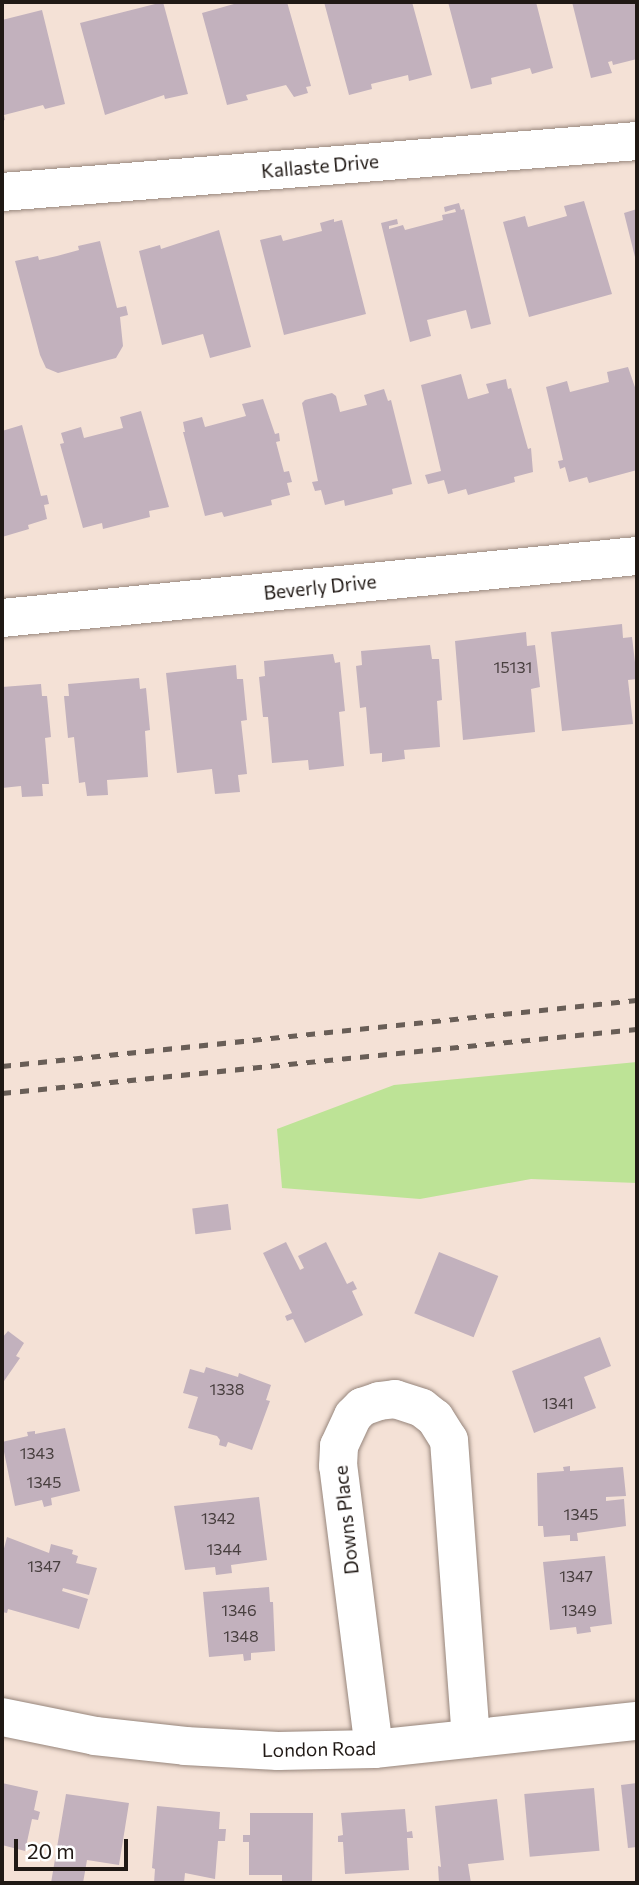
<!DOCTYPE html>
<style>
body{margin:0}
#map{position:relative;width:639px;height:1885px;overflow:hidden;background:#f4e1d6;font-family:Commissioner,sans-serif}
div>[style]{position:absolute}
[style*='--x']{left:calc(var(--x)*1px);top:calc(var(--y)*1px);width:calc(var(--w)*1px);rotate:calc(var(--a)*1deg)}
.green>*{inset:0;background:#bde396}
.building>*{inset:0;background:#c2b1bd;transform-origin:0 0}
.roads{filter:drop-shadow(0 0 2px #97867c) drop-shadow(0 0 2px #97867c)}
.minor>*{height:38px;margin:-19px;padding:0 19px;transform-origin:19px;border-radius:19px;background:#fff}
.rail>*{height:5px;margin-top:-2.5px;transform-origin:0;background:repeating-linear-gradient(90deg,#695e57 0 9px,transparent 0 18px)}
span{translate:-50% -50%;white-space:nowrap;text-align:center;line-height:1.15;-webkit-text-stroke:5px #fff;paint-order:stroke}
.number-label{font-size:16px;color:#483f3f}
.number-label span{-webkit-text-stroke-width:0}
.street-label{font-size:19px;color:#201915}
.frame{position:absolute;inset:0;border:4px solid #201915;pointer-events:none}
.scale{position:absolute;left:14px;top:1839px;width:114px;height:32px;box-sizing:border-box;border:4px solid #201915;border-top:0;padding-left:9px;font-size:21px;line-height:24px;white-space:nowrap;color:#201915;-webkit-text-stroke:5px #fff;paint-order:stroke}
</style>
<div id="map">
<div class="green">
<i style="clip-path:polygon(637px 1062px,637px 1183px,531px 1179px,420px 1199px,282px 1188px,277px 1129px,394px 1085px)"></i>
</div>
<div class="building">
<i style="clip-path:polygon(163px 2px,188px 94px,165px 99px,164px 95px,105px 115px,80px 23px)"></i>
<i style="clip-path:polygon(241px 2px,287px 2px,311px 86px,306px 87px,308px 93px,294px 97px,286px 85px,246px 95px,248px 100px,227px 105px,202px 13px)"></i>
<i style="clip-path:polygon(324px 2px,412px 2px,432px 75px,409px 81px,408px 75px,371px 84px,372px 89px,349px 95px)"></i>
<i style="clip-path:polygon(448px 2px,536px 2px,553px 68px,532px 74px,530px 68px,491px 78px,492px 84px,471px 89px)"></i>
<i style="clip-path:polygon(572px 2px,637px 2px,637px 59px,613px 65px,612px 61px,608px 62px,612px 73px,591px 78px)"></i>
<i style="clip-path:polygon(42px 10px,65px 104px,45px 109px,43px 105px,4px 115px,5px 120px,2px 121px,2px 20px)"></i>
<i style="clip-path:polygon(584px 201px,612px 294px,529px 317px,503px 222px,525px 216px,528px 227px,567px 216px,564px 206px)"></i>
<i style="clip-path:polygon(459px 203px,461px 210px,464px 209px,491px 324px,471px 329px,466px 310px,427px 320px,431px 336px,410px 342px,381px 223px,397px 219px,398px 224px,389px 226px,389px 229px,403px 225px,405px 230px,443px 220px,442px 215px,456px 212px,455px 209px,445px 212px,444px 207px)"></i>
<i style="clip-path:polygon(637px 209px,637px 261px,636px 261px,624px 213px)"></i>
<i style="clip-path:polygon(334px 219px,334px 222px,342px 220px,366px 314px,284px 335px,260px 240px,281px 235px,283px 241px,322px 231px,320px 223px)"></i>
<i style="clip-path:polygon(219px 230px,251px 347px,210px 358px,203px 334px,162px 345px,139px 251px,160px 245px,161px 249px)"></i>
<i style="clip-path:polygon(100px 241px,117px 308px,126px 306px,128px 315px,120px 317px,123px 346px,116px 358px,58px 373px,46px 368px,40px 355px,15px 261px,38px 256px,39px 260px,57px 256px,79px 250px,78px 246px)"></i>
<i style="clip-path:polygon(628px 367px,637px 393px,637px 470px,589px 483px,587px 477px,569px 482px,565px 467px,560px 469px,558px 461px,563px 460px,546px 387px,567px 381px,570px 392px,609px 382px,607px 372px)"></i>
<i style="clip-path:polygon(461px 374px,468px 399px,489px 393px,486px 384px,506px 379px,508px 389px,511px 388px,528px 449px,531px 448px,533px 472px,514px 477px,515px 482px,468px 495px,466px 489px,448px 494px,444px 480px,428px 484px,425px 475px,441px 471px,421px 385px)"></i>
<i style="clip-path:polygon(384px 389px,388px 401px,391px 400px,412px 484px,392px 489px,393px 494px,345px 506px,344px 500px,325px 505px,321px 490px,315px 491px,312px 482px,318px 481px,302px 403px,305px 400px,332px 393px,336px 396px,340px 412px,367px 405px,364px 395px)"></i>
<i style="clip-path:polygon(263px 399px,275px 434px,279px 433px,280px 441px,276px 442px,284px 472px,289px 471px,292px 482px,287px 483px,290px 495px,271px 500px,272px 505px,224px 517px,222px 512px,205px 516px,183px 432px,185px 432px,183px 422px,202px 417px,205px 427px,246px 416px,242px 404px)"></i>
<i style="clip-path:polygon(141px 411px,169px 507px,149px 511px,150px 517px,103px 529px,102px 523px,83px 528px,60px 444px,64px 443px,61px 433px,81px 427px,84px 438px,123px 428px,120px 417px)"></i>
<i style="clip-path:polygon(22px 425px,41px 496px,47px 495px,49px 504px,44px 505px,47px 519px,28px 525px,29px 529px,2px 537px,2px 431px)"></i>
<i style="clip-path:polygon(622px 624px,623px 638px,632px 637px,637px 679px,628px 680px,633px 724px,562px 731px,551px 632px)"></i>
<i style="clip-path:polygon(526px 632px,527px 646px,535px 645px,540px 687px,531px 689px,535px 732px,463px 740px,455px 641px)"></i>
<i style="clip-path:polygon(430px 645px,432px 659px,439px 659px,442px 700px,437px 701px,440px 747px,404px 750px,405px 759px,382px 762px,382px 753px,370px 754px,366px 707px,360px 708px,356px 666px,362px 665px,361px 651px)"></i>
<i style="clip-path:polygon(333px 654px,335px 663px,340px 662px,345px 711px,339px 712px,344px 766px,309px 770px,308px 760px,272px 763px,268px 717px,263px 717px,259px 677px,265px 676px,264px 661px)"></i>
<i style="clip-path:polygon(236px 665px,237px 679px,243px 679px,247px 720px,241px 721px,247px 774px,238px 775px,240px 792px,215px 794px,212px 769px,177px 773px,166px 673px)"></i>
<i style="clip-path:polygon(139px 678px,140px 689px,146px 688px,150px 730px,145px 731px,148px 777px,107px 780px,108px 795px,87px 796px,85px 782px,79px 783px,74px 737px,68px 738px,64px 696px,69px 696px,68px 684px)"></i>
<i style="clip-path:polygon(41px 684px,42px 696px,47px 696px,51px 737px,45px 738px,49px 784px,42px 784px,43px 796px,22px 797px,21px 786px,2px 788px,2px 687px)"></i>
<i style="left:228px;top:1204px;width:26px;height:36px;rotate:83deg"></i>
<i style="clip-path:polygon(286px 1242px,300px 1270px,304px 1268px,298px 1256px,326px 1242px,347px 1284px,353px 1281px,357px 1289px,352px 1291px,363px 1315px,305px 1343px,293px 1319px,287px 1321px,285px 1316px,292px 1313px,263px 1253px)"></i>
<i style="left:439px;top:1252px;width:64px;height:66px;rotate:22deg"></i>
<i style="clip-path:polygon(8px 1331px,24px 1343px,16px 1356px,20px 1358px,2px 1384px,2px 1338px)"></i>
<i style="clip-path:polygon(600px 1337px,611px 1366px,584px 1377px,596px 1408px,534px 1433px,512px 1371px)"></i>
<i style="clip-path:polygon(206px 1367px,238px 1377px,239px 1373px,271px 1385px,266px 1400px,270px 1401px,252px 1450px,228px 1442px,226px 1447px,219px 1445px,220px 1440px,217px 1436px,188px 1428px,198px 1397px,183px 1393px,190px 1369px,204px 1373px)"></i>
<i style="clip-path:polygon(65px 1428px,80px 1491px,51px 1498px,52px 1505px,44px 1507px,42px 1500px,15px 1506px,2px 1442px,28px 1436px,27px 1432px,35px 1431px,35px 1434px)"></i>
<i style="clip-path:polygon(570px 1466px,570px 1471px,623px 1467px,626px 1496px,606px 1497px,606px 1501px,624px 1499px,626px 1526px,577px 1533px,578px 1541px,570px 1541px,570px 1535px,544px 1537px,543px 1526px,538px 1526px,537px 1473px,564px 1471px,563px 1467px)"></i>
<i style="clip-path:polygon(259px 1497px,267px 1560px,231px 1565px,232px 1573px,216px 1575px,215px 1567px,185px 1570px,174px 1506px)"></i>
<i style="clip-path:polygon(7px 1537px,49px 1553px,51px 1544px,73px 1550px,72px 1554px,78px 1556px,76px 1563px,97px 1568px,89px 1595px,63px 1588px,62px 1591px,88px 1599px,79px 1629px,8px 1609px,7px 1613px,2px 1612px,2px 1556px)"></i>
<i style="clip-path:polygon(605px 1556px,612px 1624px,590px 1627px,591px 1632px,577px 1634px,576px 1627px,550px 1630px,543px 1562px)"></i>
<i style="clip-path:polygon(269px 1587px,270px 1602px,273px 1602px,275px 1651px,251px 1653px,251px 1660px,244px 1661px,243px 1654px,209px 1657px,203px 1592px)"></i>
<i style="clip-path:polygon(2px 1783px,38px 1791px,34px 1810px,40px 1812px,38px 1820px,32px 1819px,25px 1851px,2px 1845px)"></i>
<i style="clip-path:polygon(637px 1783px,637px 1847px,628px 1848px,621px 1785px)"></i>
<i style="left:594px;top:1788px;width:63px;height:70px;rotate:85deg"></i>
<i style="clip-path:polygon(66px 1794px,129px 1803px,119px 1865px,87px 1860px,83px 1883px,51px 1883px)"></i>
<i style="clip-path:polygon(497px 1799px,504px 1860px,468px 1864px,471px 1883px,439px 1883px,438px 1866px,441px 1867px,435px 1806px)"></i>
<i style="clip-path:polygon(157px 1806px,220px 1812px,219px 1829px,226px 1829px,225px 1841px,218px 1841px,215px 1879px,185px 1873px,184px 1883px,154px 1883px,155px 1869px,152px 1868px)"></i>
<i style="clip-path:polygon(405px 1809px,407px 1832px,412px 1831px,413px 1838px,407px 1838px,409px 1870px,345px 1874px,343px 1842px,338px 1842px,338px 1836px,343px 1835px,341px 1813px)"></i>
<i style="clip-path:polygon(250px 1813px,313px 1813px,312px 1883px,282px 1883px,282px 1875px,249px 1875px,249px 1842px,243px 1842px,243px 1835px,250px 1835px)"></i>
</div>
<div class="roads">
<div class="minor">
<i style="--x:2;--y:192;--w:637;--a:-4.59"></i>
<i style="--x:2;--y:618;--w:638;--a:-5.58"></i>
<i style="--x:2;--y:1717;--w:95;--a:11.5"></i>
<i style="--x:95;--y:1736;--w:91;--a:6.3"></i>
<i style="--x:185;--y:1746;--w:93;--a:3.1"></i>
<i style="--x:278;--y:1751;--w:96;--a:-1.2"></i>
<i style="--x:374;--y:1749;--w:264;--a:-6.1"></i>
<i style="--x:374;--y:1749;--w:285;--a:-97.2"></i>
<i style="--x:338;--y:1466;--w:20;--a:-87"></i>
<i style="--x:339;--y:1446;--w:33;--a:-65"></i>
<i style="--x:353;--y:1416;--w:13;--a:-45"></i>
<i style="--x:362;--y:1407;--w:18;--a:-19"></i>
<i style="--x:379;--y:1401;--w:16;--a:-7"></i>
<i style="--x:395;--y:1399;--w:28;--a:18"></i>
<i style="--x:422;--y:1408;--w:16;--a:38"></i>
<i style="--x:435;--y:1418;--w:26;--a:58"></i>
<i style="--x:449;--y:1440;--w:299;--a:85.8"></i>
</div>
</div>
<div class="rail">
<i style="--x:2;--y:1066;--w:638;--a:-5.93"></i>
<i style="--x:2;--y:1093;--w:638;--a:-5.76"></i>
</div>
<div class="number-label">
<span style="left:513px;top:667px">15131</span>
<span style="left:227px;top:1389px">1338</span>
<span style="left:558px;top:1403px">1341</span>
<span style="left:37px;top:1453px">1343</span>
<span style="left:44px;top:1482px">1345</span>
<span style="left:581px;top:1514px">1345</span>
<span style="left:218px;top:1518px">1342</span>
<span style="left:224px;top:1549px">1344</span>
<span style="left:44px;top:1566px">1347</span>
<span style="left:576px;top:1576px">1347</span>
<span style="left:239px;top:1610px">1346</span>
<span style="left:579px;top:1610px">1349</span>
<span style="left:241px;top:1636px">1348</span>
</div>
<div class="street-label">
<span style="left:320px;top:166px;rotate:-5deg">Kallaste Drive</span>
<span style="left:320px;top:587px;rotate:-6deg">Beverly Drive</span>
<span style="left:346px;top:1520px;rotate:-96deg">Downs Place</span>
<span style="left:319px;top:1749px;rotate:-1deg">London Road</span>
</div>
<div class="frame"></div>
<div class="scale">20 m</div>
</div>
